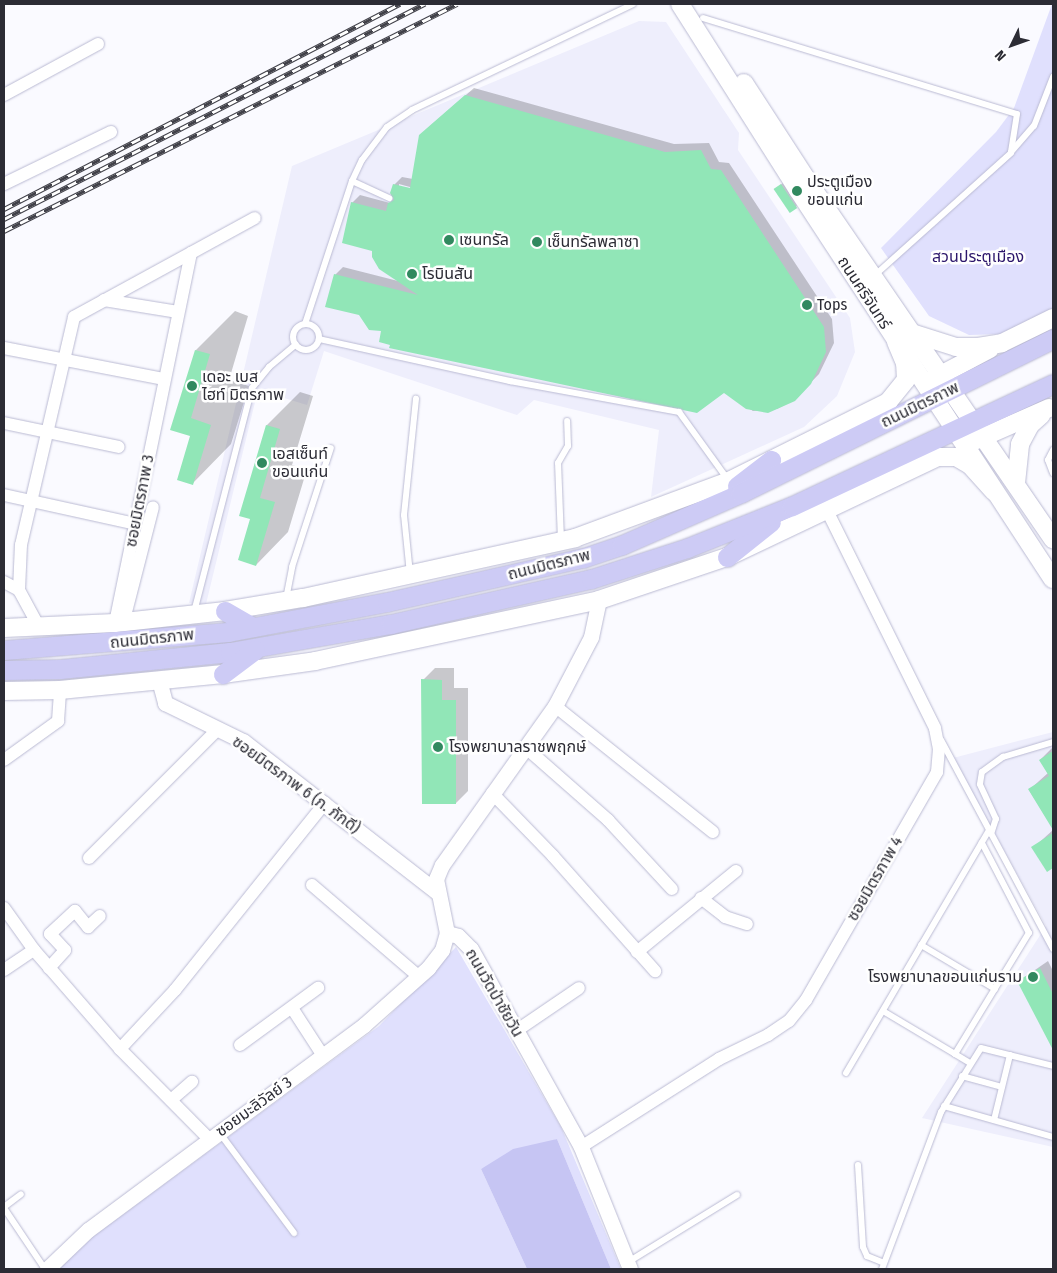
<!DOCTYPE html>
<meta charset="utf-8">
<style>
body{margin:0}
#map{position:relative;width:1057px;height:1273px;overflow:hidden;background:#fafaff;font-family:"Fira Sans Condensed","Noto Sans Thai",sans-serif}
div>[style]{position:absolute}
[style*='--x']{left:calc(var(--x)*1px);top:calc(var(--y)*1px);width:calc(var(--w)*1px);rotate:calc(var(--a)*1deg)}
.built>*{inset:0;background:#eeeefc}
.green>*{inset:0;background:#e0e0fd}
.water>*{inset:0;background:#c6c5f3}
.shadow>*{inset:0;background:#0003}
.building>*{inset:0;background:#91e6b7;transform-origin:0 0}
.roads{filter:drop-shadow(0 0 1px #babad3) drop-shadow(0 0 1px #babad3)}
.service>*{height:6px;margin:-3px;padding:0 3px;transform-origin:3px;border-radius:3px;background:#fff}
.service>.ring{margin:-3px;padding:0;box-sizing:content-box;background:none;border:6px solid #fff;border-radius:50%}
.minor>*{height:12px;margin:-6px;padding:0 6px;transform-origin:6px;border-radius:6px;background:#fff}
.tertiary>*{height:15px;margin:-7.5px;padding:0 7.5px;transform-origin:7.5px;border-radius:7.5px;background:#fff}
.secondary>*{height:18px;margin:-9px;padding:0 9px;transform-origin:9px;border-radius:9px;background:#fff}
.primary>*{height:19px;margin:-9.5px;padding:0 9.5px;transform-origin:9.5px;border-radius:9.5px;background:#cdcbf5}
.rail>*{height:5px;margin-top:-2.5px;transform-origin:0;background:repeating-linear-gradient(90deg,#fff 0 9px,#414149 0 18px);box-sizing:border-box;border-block:1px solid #414149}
.dots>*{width:14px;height:14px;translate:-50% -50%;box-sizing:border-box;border:2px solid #fff;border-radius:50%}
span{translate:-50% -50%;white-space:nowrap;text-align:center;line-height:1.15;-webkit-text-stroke:5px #fff;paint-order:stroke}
.poi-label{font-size:16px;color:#2c2c35}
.left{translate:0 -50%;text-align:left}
.right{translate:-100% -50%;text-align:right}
.park-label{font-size:16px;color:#2c166b}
.street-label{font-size:16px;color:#2c2c35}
.frame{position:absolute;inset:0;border:5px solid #2c2c35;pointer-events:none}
.north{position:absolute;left:987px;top:20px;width:50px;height:50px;-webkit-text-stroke:4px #fff;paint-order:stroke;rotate:228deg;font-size:14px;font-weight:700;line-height:20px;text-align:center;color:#2c2c35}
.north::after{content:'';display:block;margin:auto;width:18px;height:22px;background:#2c2c35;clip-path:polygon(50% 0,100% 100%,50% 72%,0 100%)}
</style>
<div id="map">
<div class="built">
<i style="clip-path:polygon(639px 21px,666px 22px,739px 133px,738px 150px,850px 318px,855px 352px,837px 396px,804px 427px,651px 497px,659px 430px,534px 400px,517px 415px,324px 351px,307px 405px,258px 390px,206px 604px,189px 603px,292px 166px)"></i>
<i style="clip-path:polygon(1053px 732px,1053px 1147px,922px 1118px,1046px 926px,953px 758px)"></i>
</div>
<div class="green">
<i style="clip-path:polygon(1052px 4px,1053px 309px,1003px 334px,969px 335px,929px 316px,881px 248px,996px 132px,1014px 108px)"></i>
<i style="clip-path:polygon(456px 947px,561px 1127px,621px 1269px,611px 1269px,557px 1139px,481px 1169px,527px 1269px,58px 1269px,87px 1241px,379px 1026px)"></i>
</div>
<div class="water">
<i style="clip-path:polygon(557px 1139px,611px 1269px,527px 1269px,481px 1169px,513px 1149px)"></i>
</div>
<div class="shadow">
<i style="clip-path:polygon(evenodd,474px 88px,674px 144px,709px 143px,719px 162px,729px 163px,832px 319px,834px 343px,819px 374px,794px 400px,777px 409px,753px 411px,724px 392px,392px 344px,382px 330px,359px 314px,335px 275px,343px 267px,398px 281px,373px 250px,352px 203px,360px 195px,390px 203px,394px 198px,394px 185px,402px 177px,413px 179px,429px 127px,474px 88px,399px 184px,417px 189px,399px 187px,399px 184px)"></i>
<i style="clip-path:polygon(783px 183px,797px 205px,796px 207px,776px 188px)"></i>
<i style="clip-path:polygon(235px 311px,248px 316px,229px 380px,249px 386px,231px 444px,193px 483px,192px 435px,172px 429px,196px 350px)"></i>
<i style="clip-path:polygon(300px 392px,313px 396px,292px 465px,307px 469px,288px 532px,256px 565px,251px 518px,267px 425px)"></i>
<i style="clip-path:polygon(435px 668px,454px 668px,454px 688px,468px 688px,468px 791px,456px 803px,423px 680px)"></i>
<i style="clip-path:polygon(1053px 747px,1053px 828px,1029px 790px,1048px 773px,1040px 760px)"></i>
<i style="clip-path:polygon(1053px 830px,1053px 866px,1047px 870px,1033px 848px)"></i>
<i style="clip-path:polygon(1048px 961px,1053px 971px,1053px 1047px,1019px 981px)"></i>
</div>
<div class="building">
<i style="clip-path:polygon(465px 95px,665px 152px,701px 150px,711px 169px,721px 170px,824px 327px,826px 352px,811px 384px,795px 401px,768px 413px,746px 409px,724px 393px,697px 413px,389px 348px,390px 345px,379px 342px,381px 331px,369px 330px,359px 315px,325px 307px,334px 274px,418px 295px,379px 269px,372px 257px,372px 251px,342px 243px,351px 202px,386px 211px,388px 203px,394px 200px,390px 193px,393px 184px,410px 188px,419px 135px)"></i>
<i style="left:781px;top:184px;width:29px;height:9px;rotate:56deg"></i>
<i style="clip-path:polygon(195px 350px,210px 354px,191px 418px,211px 425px,193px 485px,177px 480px,190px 436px,170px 430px)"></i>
<i style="clip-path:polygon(266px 425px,280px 429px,260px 498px,275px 502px,256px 566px,238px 560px,250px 519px,239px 516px)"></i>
<i style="clip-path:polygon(421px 679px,442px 680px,442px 700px,456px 700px,456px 804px,422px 804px)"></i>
<i style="clip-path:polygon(1053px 751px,1053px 830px,1028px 789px,1049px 776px,1039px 760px)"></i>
<i style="clip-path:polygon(1053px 833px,1053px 868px,1047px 872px,1031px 847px)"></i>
<i style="clip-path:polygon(1040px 968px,1053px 994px,1053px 1050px,1017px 981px)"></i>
</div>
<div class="roads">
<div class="service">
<i style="--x:703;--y:18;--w:328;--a:17"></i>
<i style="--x:1017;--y:114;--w:39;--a:99"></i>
<i style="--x:1011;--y:153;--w:184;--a:138.1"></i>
<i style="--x:1011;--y:152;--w:35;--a:-49"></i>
<i style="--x:1034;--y:126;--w:53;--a:-68.8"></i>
<i style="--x:352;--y:181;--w:41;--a:24.7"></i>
<i style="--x:305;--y:324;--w:151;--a:-71.8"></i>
<i style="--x:352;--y:181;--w:23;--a:-65"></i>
<i style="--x:362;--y:160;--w:41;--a:-52.9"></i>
<i style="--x:387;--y:127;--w:30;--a:-34"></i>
<i style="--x:412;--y:110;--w:245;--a:-25.6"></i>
<i class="ring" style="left:293px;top:324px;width:20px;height:20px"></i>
<i style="--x:319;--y:339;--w:196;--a:12.4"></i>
<i style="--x:510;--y:381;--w:172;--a:10.4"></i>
<i style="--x:679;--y:412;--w:84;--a:54.2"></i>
<i style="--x:1053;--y:450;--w:11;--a:117"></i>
<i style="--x:1048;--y:460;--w:14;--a:69"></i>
<i style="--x:561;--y:540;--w:77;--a:-92.2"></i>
<i style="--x:558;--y:463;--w:20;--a:-60"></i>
<i style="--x:568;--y:446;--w:25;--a:-92"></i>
<i style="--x:410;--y:574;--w:59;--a:-95.8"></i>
<i style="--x:404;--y:515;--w:117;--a:-84.1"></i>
<i style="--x:286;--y:599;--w:33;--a:-79"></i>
<i style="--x:292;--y:567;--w:125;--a:-71.9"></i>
<i style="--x:194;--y:612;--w:231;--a:-75.5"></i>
<i style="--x:252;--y:388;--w:27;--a:-51"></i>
<i style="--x:269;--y:367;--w:35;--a:-40"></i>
<i style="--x:941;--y:740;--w:237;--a:61.8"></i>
<i style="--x:991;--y:834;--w:16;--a:-72"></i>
<i style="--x:996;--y:819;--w:38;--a:-115"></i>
<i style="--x:980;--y:784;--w:12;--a:-81"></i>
<i style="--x:982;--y:772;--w:26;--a:-36"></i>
<i style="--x:1003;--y:757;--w:52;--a:-16.7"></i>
<i style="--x:921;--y:945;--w:86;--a:30.7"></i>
<i style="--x:883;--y:1011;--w:84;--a:30.8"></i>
<i style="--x:955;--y:1054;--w:142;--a:-58.6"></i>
<i style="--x:1029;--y:933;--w:102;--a:-117.6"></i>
<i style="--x:955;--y:1054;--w:17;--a:31"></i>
<i style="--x:846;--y:1073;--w:282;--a:-59.5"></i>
<i style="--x:962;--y:1076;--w:41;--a:15.4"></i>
<i style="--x:944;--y:1106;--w:113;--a:15.9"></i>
<i style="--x:994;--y:1120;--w:67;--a:-76.2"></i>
<i style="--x:219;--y:1132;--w:126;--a:53.4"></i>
<i style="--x:858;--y:1165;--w:82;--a:86.5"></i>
<i style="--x:863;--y:1247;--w:10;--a:66"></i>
<i style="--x:867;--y:1256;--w:18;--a:22"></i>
<i style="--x:4;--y:1207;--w:21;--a:-37"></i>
<i style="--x:4;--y:1208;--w:73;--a:56.1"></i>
<i style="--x:628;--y:1262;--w:128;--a:-31.6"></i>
<i style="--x:882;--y:1269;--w:168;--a:-69.4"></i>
<i style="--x:941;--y:1112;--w:75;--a:-58"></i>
<i style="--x:981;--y:1048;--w:74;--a:14"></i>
</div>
<div class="minor">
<i style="--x:4;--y:95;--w:107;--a:-28.5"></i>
<i style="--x:4;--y:184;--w:119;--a:-25.9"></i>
<i style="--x:104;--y:300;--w:75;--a:9.2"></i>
<i style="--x:4;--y:348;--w:162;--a:11"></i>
<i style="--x:4;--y:423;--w:117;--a:11.8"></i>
<i style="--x:4;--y:495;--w:135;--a:12.4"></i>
<i style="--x:4;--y:582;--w:17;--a:28"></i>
<i style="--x:126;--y:612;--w:108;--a:-75.6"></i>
<i style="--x:115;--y:623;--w:378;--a:-78.4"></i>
<i style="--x:39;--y:627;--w:42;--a:-118.4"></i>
<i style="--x:19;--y:590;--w:45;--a:-87.5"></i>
<i style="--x:21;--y:545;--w:234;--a:-76.9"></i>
<i style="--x:74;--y:317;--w:206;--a:-28.7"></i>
<i style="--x:555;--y:706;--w:202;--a:38.6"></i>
<i style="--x:525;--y:747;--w:111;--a:41.3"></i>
<i style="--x:608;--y:820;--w:94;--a:47.2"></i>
<i style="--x:4;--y:760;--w:67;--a:-35.8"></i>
<i style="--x:58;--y:721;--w:31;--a:-86"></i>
<i style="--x:492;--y:793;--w:88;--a:45.9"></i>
<i style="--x:553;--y:856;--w:154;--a:48.4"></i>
<i style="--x:89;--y:858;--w:181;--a:-45"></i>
<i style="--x:312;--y:885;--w:140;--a:40.6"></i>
<i style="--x:701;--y:898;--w:31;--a:38"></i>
<i style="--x:725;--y:917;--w:23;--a:18"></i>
<i style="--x:4;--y:908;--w:52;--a:54.5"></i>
<i style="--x:34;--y:950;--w:131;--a:49"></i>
<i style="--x:120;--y:1049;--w:127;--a:45.3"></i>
<i style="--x:637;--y:952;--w:128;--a:-39.3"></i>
<i style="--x:49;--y:968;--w:24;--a:-48"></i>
<i style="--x:65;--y:950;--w:22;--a:-133"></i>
<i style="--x:50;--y:934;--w:34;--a:-43"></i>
<i style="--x:75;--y:911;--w:21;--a:51"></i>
<i style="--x:88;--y:927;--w:16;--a:-43"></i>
<i style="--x:4;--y:970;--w:36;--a:-34"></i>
<i style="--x:292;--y:1008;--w:57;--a:57.1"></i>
<i style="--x:516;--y:1031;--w:76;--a:-34.3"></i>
<i style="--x:240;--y:1045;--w:97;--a:-36.2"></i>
<i style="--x:120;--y:1049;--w:81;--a:-47"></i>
<i style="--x:175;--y:990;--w:240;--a:-51.3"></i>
<i style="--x:171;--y:1100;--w:28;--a:-41"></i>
<i style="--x:581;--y:1147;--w:164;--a:-32.5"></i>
<i style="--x:719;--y:1059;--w:55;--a:-26.1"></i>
<i style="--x:768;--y:1035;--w:25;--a:-34"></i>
<i style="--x:789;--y:1021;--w:27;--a:-51"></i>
<i style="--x:806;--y:1000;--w:263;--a:-60.1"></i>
<i style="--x:937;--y:772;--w:23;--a:-85"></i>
<i style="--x:939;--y:749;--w:21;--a:-101"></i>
<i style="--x:935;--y:728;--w:241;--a:-116.4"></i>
</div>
<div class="tertiary">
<i style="--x:159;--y:680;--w:24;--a:75"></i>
<i style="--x:165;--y:703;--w:87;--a:26"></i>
<i style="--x:243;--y:741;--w:247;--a:37.9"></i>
<i style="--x:447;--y:933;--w:11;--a:15"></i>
<i style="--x:458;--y:936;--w:18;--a:45"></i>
<i style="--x:471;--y:949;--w:227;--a:60.9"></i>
<i style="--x:581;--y:1147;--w:131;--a:68.1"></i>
<i style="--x:47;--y:1269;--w:57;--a:-43.6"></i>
<i style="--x:88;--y:1230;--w:344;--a:-36.6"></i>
<i style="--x:364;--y:1025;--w:86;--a:-41.7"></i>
<i style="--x:428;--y:968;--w:23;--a:-52"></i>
<i style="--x:442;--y:950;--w:18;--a:-74"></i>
<i style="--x:447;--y:933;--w:55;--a:-101.5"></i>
<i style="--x:436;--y:879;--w:15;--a:-67"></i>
<i style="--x:442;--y:865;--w:195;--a:-54.6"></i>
<i style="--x:555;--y:706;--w:78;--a:-62.4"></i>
<i style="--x:591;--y:637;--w:38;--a:-78"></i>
</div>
<div class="secondary">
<i style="--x:680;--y:4;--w:220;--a:57.6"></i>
<i style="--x:798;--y:190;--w:465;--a:56.8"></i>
<i style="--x:744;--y:83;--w:119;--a:57"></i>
<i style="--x:809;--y:183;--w:432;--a:55.6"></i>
<i style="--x:915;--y:334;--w:43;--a:17.6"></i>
<i style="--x:956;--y:347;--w:22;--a:0"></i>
<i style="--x:978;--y:347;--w:24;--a:-9"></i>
<i style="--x:1002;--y:343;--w:57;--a:-26.1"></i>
<i style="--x:933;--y:379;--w:64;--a:-27.8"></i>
<i style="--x:974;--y:441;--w:82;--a:-23.7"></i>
<i style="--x:1016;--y:483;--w:39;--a:-84"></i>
<i style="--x:1020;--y:444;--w:21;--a:-62"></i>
<i style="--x:1030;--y:425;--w:15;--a:-42"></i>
<i style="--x:4;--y:628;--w:111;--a:-2.6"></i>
<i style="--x:115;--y:623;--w:111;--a:-6.2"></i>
<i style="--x:225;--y:611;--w:79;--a:-9.5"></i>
<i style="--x:303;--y:598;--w:279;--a:-12.4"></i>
<i style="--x:575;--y:538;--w:164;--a:-20.3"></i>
<i style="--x:729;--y:481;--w:178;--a:-26.4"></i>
<i style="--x:888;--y:402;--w:28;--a:-51"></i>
<i style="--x:906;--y:380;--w:17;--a:-93"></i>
<i style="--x:905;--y:363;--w:23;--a:-113"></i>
<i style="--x:4;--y:691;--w:56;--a:-1"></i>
<i style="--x:60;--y:690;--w:164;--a:-5.6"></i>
<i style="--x:223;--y:674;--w:93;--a:-8"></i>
<i style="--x:315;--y:661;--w:290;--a:-12.1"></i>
<i style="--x:599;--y:600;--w:135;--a:-18.6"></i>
<i style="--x:727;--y:557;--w:233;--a:-25.4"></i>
<i style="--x:938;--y:457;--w:18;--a:0"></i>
<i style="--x:956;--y:457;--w:16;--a:30"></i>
<i style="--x:970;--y:465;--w:36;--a:48"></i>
</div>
<div class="primary">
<i style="--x:737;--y:486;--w:43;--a:-37.4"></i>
<i style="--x:727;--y:557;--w:56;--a:-38.5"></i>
<i style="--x:225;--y:611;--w:32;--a:30"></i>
<i style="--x:4;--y:650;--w:225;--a:-4.6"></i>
<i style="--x:228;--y:632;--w:162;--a:-10.7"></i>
<i style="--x:387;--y:602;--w:201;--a:-12.7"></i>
<i style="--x:583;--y:558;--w:41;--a:-18.4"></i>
<i style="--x:622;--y:545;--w:130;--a:-23.6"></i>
<i style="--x:741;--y:493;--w:348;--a:-26.3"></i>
<i style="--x:4;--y:670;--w:56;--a:-1"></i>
<i style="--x:60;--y:669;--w:171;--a:-5.7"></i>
<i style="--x:230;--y:652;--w:163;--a:-9.9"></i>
<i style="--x:391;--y:624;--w:205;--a:-12.7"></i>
<i style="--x:591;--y:579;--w:101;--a:-17.9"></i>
<i style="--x:687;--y:548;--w:113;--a:-21.8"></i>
<i style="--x:792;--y:506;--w:288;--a:-25.1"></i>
<i style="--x:223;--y:674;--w:40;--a:-37"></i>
</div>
</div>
<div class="rail">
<i style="--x:4;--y:209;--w:446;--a:-27.4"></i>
<i style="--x:4;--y:219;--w:473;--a:-27.1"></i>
<i style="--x:4;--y:231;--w:507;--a:-26.62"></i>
</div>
<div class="dots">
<i style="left:797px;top:191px;background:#31895f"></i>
<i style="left:449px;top:240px;background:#31895f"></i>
<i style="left:537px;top:242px;background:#31895f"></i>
<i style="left:412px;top:274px;background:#31895f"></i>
<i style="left:807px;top:305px;background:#31895f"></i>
<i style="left:192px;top:386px;background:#31895f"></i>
<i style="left:262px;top:463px;background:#31895f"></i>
<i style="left:438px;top:747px;background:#31895f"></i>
<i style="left:1033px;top:977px;background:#31895f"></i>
</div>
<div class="poi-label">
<span class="left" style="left:807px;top:191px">ประตูเมือง<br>ขอนแก่น</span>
<span class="left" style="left:459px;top:240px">เซนทรัล</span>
<span class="left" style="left:547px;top:242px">เซ็นทรัลพลาซา</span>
<span class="left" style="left:422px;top:274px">โรบินสัน</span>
<span class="left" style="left:817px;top:305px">Tops</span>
<span class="left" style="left:202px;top:386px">เดอะ เบส<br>ไฮท์ มิตรภาพ</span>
<span class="left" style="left:272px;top:463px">เอสเซ็นท์<br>ขอนแก่น</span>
<span class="left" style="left:449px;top:747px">โรงพยาบาลราชพฤกษ์</span>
<span class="right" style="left:1022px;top:977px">โรงพยาบาลขอนแก่นราม</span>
</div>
<div class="park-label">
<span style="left:978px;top:257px">สวนประตูเมือง</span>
</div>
<div class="street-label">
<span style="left:864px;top:293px;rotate:57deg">ถนนศรีจันทร์</span>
<span style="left:920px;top:405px;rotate:-26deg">ถนนมิตรภาพ</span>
<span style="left:140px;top:501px;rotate:-79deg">ซอยมิตรภาพ 3</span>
<span style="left:549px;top:565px;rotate:-14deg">ถนนมิตรภาพ</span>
<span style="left:152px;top:639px;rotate:-6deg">ถนนมิตรภาพ</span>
<span style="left:296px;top:785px;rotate:36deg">ซอยมิตรภาพ 6 (ภ. ภักดี)</span>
<span style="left:875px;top:879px;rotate:-60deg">ซอยมิตรภาพ 4</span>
<span style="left:494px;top:993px;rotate:60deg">ถนนวัดป่าชัยวัน</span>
<span style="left:254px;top:1107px;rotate:-36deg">ซอยมะลิวัลย์ 3</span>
</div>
<div class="frame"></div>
<div class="north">N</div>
</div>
